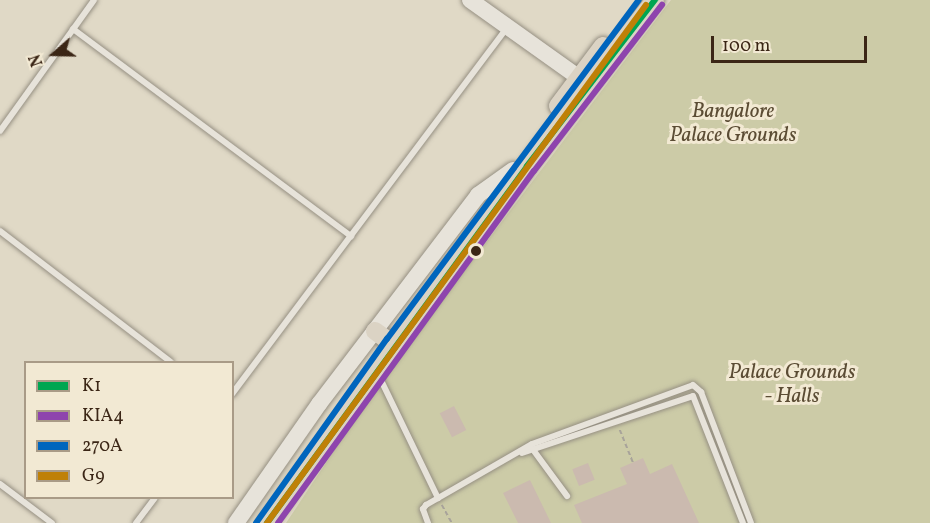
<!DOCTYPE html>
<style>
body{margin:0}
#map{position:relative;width:930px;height:523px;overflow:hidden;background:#e0d9c6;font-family:Vollkorn,serif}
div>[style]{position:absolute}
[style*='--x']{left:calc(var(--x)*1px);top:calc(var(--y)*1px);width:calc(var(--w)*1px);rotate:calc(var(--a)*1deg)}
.green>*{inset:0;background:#cccba7}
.building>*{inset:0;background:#cbbaaf;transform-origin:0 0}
.path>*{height:1.5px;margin-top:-0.75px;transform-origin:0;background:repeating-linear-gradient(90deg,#a8a39a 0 4.5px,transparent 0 7.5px)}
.roads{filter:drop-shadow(0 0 2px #969083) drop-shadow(0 0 2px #969083)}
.lane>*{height:6px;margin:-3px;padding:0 3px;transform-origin:3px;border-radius:3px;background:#e7e3da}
.secondary>*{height:16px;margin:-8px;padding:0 8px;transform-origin:8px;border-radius:8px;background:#e7e3da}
.primary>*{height:18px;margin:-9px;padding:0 9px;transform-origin:9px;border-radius:9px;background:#dbd3c4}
.bus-1>*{height:6px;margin:-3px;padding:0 3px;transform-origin:3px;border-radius:3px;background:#00a651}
.bus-2>*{height:6px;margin:-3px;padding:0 3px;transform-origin:3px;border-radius:3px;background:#8e44ad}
.bus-3>*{height:6px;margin:-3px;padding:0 3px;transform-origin:3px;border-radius:3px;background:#0065bd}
.bus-4>*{height:6px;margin:-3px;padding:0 3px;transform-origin:3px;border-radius:3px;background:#bf8007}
.dots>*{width:16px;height:16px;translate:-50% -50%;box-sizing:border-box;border:3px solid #f2e9d3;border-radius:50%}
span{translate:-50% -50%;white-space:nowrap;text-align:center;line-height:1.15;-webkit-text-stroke:6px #f2e9d3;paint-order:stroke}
.park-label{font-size:21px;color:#5b4c34;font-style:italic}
.legend{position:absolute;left:24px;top:361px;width:210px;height:138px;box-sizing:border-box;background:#f2e9d3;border:2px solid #a99b87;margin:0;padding:8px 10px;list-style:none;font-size:18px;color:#3b2616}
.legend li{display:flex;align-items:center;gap:12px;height:30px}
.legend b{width:30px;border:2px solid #a99b87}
.north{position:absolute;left:24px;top:24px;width:60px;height:60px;-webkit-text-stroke:4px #f2e9d3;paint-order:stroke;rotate:250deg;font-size:16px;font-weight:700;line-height:24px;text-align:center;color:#3b2616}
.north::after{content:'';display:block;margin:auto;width:21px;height:27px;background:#3b2616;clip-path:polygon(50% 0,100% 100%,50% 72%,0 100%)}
.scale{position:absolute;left:711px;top:36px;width:156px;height:27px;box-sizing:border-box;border:3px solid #3b2616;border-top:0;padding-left:8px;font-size:18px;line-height:21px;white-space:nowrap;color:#3b2616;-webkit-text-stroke:4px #f2e9d3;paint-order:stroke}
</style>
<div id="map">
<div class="green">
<i style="clip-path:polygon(671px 0,930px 0,930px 523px,286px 523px,381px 380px)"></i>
</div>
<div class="building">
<i style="left:454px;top:406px;width:27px;height:16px;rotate:63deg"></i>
<i style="clip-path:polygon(643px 458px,650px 474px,672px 464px,699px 523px,582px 523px,574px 505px,627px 484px,620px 468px)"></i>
<i style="left:588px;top:463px;width:18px;height:17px;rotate:68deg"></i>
<i style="clip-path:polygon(530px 480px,551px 523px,518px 523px,503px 493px)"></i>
</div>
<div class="path">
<i style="--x:620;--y:430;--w:35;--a:68"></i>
<i style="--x:442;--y:505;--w:21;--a:61"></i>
</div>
<div class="roads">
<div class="lane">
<i style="--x:73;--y:29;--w:347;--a:36.7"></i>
<i style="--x:0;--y:131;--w:161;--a:-54.3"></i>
<i style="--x:0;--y:231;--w:215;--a:37.5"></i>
<i style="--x:378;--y:374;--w:138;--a:64.2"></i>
<i style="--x:232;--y:394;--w:459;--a:-53.1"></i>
<i style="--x:534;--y:451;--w:56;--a:53.7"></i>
<i style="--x:522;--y:453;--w:180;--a:-18.4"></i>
<i style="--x:693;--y:396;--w:136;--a:68.5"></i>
<i style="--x:0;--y:484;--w:65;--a:36.9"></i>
<i style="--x:136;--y:523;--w:31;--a:-53"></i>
<i style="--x:428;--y:523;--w:15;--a:-110"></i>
<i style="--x:423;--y:509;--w:5;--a:-53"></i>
<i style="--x:426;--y:505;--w:122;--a:-29.9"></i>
<i style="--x:532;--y:444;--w:171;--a:-20.1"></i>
<i style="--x:693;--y:385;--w:11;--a:41"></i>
<i style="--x:701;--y:392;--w:140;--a:69.1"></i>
</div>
<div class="secondary">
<i style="--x:470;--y:0;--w:146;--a:35.5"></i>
<i style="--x:236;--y:523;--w:145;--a:-55.1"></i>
<i style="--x:319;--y:404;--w:263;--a:-52.7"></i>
<i style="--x:478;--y:195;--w:43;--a:-35.5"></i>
</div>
<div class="primary">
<i style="--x:558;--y:106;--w:75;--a:-53.1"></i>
<i style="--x:375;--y:331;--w:24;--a:36"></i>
<i style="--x:267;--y:523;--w:442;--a:-53.9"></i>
<i style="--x:527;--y:166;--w:210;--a:-52.4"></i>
</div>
</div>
<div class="bus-1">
<i style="--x:267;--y:523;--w:442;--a:-53.9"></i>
<i style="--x:527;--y:166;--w:210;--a:-52.4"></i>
</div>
<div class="bus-2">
<i style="--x:278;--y:523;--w:435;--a:-54"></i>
<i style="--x:534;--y:171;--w:210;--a:-52.4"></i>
</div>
<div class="bus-3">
<i style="--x:256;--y:523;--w:226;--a:-54.6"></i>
<i style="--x:387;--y:339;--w:422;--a:-53.4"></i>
</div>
<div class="bus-4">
<i style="--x:267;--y:523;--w:642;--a:-53.81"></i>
</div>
<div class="dots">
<i style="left:476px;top:251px;background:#3b2616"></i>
</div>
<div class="park-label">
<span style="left:733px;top:124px">Bangalore<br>Palace Grounds</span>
<span style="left:792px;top:385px">Palace Grounds<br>- Halls</span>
</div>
<ul class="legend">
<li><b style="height:8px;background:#00a651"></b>K1</li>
<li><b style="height:8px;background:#8e44ad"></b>KIA4</li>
<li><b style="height:8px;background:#0065bd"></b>270A</li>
<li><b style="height:8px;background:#bf8007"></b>G9</li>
</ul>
<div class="north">N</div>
<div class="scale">100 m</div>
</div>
